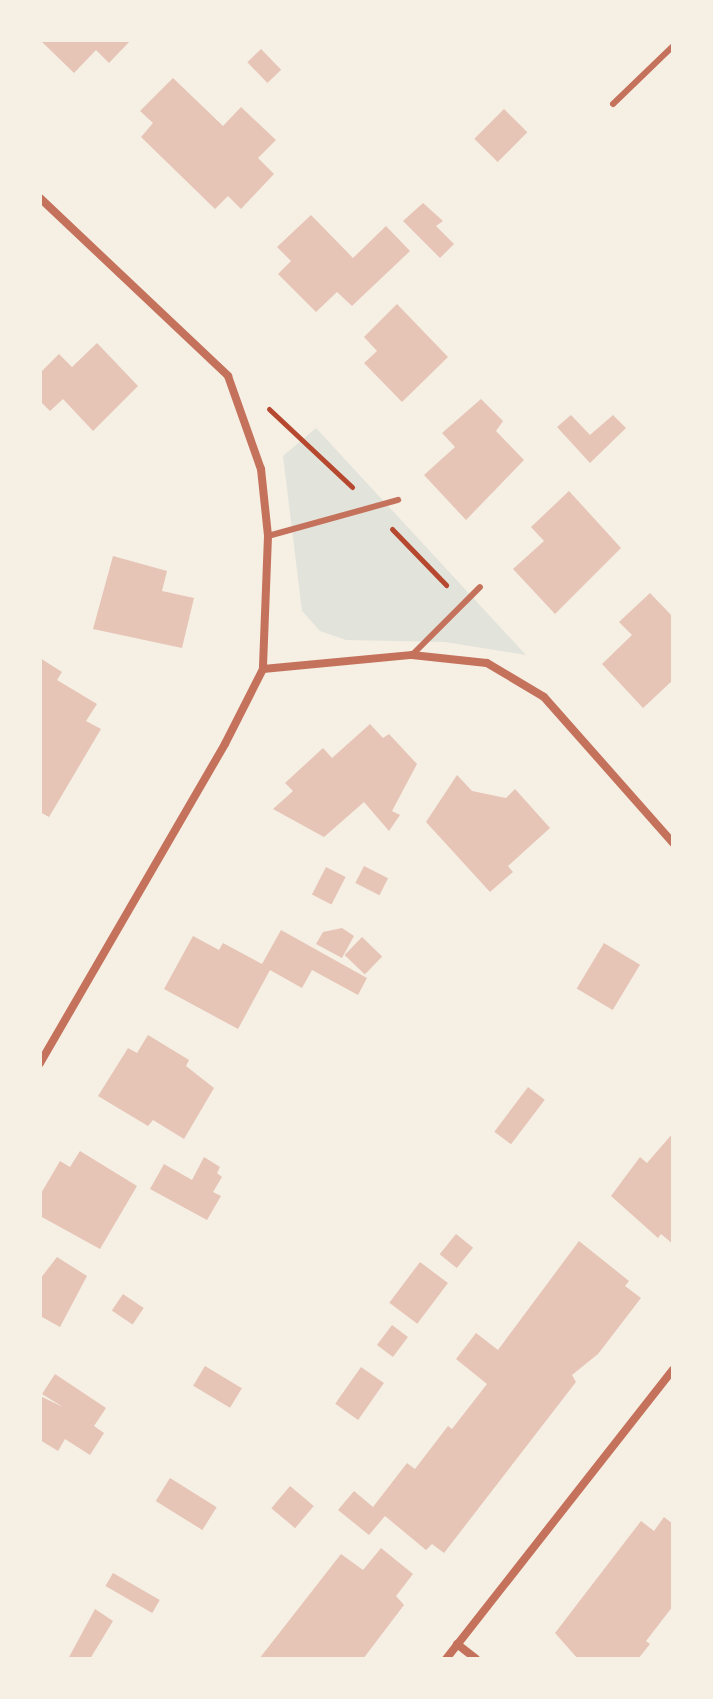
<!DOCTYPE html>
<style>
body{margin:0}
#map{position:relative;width:713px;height:1699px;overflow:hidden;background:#f6efe4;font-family:"Work Sans",sans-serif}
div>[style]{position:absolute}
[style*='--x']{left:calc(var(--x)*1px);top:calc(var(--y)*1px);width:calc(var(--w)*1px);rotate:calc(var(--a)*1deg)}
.green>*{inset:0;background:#e2e4dc}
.building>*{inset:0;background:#e6c5b7;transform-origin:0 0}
.path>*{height:5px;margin:-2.5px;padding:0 2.5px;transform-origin:2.5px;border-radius:2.5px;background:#b5482f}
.service>*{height:6px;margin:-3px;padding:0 3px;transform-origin:3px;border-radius:3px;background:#c5725c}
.minor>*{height:8px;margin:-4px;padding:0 4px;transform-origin:4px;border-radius:4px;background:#c5725c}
span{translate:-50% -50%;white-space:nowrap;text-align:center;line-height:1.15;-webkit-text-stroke:8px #f6efe4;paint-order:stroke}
.frame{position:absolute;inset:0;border:42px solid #f6efe4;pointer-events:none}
</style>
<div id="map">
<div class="green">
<i style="clip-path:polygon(316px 428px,526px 655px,445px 642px,346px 640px,320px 631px,302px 611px,283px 456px)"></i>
</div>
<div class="building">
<i style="clip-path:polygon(40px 40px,131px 40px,109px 63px,96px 50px,74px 73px)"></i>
<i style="left:261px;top:49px;width:29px;height:19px;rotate:46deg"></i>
<i style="clip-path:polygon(173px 78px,223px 126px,241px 107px,276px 140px,258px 158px,274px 174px,241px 209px,228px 196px,215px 209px,141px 137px,153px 123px,140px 111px)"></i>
<i style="left:504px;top:109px;width:33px;height:42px;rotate:45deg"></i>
<i style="clip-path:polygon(423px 203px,443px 221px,436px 226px,454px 244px,440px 258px,403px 221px)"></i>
<i style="clip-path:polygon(311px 215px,353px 258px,386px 226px,410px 251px,352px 306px,337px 292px,316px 312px,278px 274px,291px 261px,277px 247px)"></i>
<i style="clip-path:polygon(397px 304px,448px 357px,402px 402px,364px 363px,377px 351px,364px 337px)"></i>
<i style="clip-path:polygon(97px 343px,138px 386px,93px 431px,63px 399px,50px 411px,40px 401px,40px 373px,59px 354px,72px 367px)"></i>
<i style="clip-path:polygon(481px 399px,503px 421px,496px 431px,524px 460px,466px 520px,424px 475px,455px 447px,442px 433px)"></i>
<i style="clip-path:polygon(571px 415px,590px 435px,613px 415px,626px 428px,590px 463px,557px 427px)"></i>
<i style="clip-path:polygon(569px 491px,621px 548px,555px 614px,513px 569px,544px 541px,531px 527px)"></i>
<i style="clip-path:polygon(113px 556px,167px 571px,162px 591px,194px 598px,182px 648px,93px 629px)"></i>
<i style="clip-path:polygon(650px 593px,673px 617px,673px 680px,643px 708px,602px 664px,632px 635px,619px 622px)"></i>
<i style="clip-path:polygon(40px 658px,62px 672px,57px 680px,97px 704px,86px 721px,101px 729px,49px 817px,40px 812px)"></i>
<i style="clip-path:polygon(370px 724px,383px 738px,389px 734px,417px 764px,392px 811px,400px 815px,389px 831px,364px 802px,324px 837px,273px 809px,293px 791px,285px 783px,323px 748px,332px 758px)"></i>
<i style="clip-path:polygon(457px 775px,472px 791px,506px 798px,515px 789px,550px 828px,508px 866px,513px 872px,490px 892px,426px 822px)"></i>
<i style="left:364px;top:866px;width:27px;height:19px;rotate:27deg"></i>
<i style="left:326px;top:867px;width:22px;height:31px;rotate:27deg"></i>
<i style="clip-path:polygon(342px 928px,354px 936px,342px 958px,316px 944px,323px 932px)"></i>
<i style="clip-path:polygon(281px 930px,367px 978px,358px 995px,312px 970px,302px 988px,270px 970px,238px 1029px,164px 989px,193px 936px,219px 950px,223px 943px,262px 964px)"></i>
<i style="left:362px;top:937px;width:28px;height:25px;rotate:44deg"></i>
<i style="left:604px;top:943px;width:42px;height:53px;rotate:31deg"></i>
<i style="clip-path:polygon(148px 1035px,189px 1060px,186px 1066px,214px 1088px,184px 1139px,153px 1120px,148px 1126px,98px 1096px,128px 1048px,137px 1053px)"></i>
<i style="left:528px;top:1087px;width:21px;height:56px;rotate:37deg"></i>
<i style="clip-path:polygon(673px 1133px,673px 1244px,661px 1234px,658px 1238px,611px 1196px,640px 1157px,647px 1163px)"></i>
<i style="clip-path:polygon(80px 1151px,137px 1186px,100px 1249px,40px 1216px,40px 1195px,60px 1161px,70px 1167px)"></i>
<i style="clip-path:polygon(204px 1157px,220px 1167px,217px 1173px,222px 1177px,213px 1192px,221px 1196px,207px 1220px,150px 1189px,164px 1164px,192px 1180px)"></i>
<i style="left:456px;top:1234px;width:22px;height:26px;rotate:39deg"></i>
<i style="clip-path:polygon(579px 1241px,629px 1281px,625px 1286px,641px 1298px,598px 1354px,572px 1375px,576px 1382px,444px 1553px,432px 1544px,426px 1550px,385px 1516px,369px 1535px,338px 1510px,354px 1491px,373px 1507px,407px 1463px,415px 1469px,448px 1426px,452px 1429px,487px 1384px,456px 1359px,476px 1333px,498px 1350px)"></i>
<i style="clip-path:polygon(57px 1257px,87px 1276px,60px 1327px,42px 1317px,40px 1321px,40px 1279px)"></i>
<i style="left:420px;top:1262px;width:35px;height:51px;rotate:37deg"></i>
<i style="left:123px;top:1294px;width:25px;height:20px;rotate:34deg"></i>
<i style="left:392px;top:1325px;width:20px;height:25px;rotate:37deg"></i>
<i style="left:205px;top:1366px;width:43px;height:23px;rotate:31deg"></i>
<i style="left:361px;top:1367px;width:28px;height:45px;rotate:35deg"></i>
<i style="clip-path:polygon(55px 1374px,106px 1408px,94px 1426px,104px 1433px,90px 1455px,65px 1439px,58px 1451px,40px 1440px,40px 1396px,63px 1407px,42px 1394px)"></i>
<i style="left:170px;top:1478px;width:55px;height:27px;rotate:32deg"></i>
<i style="left:290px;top:1486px;width:31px;height:29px;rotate:40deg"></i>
<i style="clip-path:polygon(664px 1517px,673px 1524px,673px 1606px,646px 1641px,650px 1644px,638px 1659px,578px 1659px,555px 1633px,641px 1521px,654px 1531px)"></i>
<i style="clip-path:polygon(381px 1548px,413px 1574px,396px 1596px,404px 1605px,363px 1659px,259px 1659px,341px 1554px,363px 1570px)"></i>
<i style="left:113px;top:1573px;width:54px;height:15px;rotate:30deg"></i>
<i style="clip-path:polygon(95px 1609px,113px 1621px,90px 1659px,68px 1659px)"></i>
</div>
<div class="path">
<i style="--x:269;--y:409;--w:114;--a:43.2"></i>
<i style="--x:392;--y:529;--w:78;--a:46"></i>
</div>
<div class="service">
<i style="--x:613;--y:104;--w:83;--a:-44"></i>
<i style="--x:268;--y:536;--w:135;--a:-15.5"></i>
<i style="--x:412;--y:655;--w:96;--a:-45"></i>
</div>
<div class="minor">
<i style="--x:40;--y:198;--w:259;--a:43.4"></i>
<i style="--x:228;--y:376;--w:99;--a:70.5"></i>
<i style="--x:261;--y:469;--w:67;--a:84"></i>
<i style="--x:268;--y:536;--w:133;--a:92.2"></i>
<i style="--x:263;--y:669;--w:84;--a:116.9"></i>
<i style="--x:225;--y:744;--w:369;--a:120.1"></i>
<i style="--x:263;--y:669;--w:150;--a:-5.4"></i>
<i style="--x:412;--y:655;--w:75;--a:6.1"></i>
<i style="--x:487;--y:663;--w:66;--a:30.8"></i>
<i style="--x:544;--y:697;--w:195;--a:48.5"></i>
<i style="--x:457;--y:1644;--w:24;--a:38"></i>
<i style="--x:446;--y:1659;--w:368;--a:-51.9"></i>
</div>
<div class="frame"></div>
</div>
